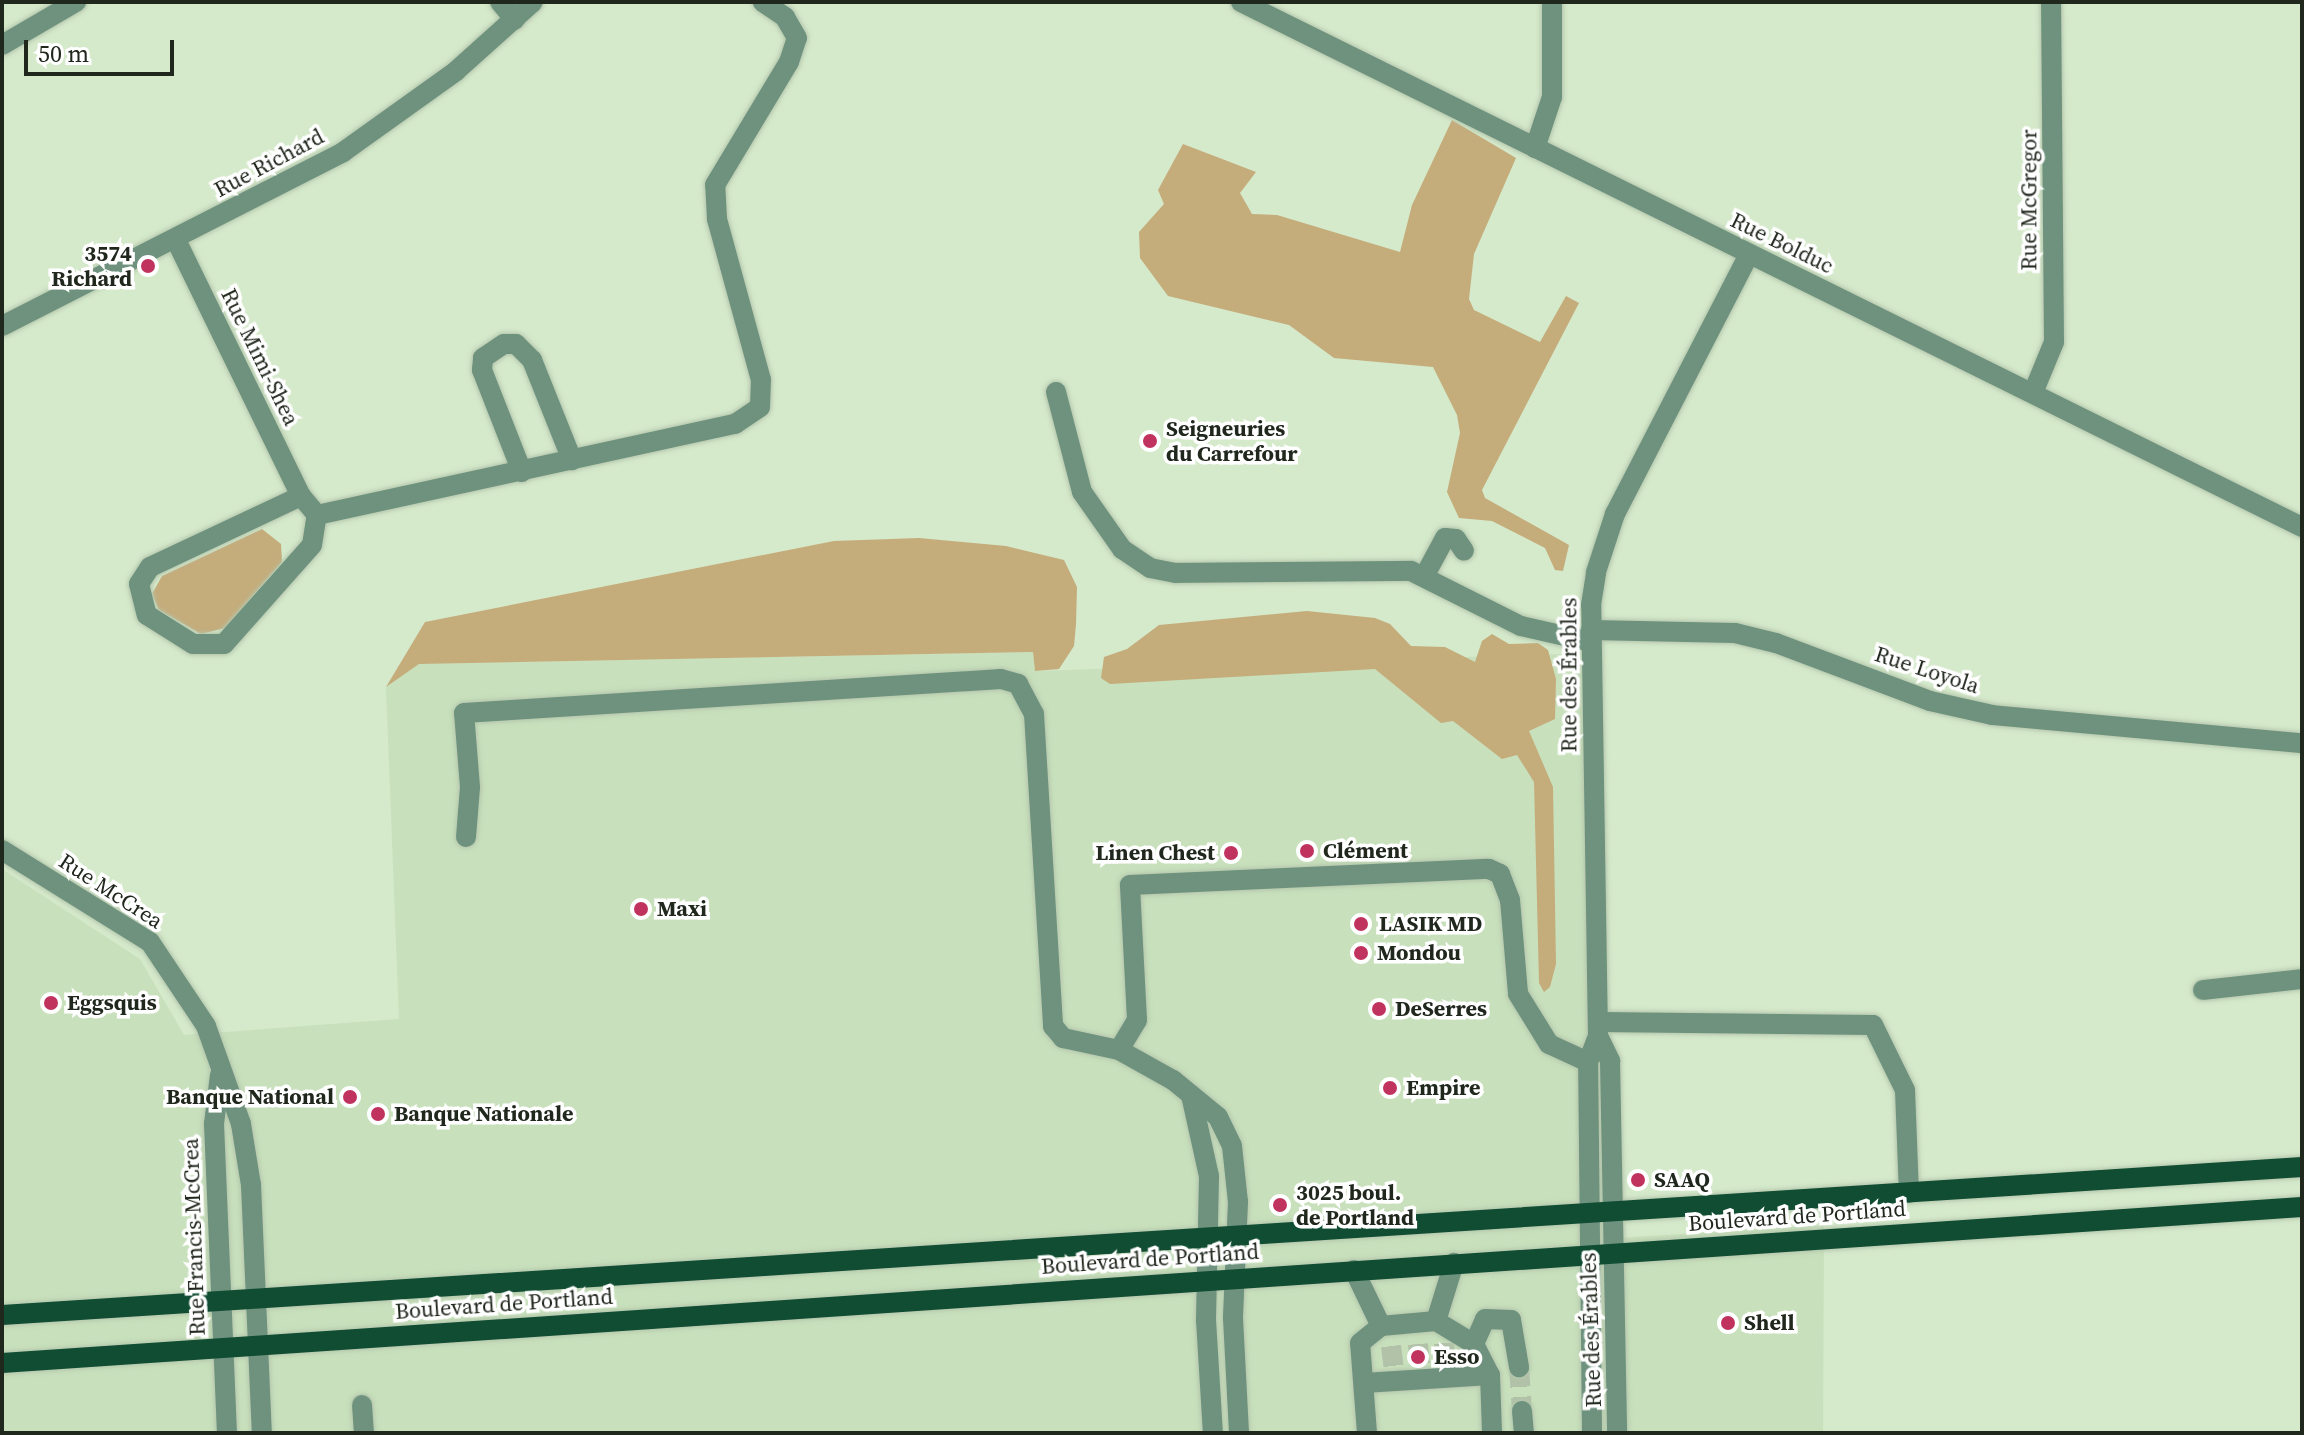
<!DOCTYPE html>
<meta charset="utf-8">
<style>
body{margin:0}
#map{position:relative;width:2304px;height:1435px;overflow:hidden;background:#d5e9cb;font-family:"Source Serif 4",serif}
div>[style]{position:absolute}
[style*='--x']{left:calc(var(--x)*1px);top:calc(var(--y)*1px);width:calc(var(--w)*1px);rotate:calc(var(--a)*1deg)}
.built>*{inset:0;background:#c8e0bc}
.green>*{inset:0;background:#c5ac7b}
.minor-tunnel>*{height:20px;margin-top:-10px;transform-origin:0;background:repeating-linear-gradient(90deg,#b1c2a8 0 20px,transparent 0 30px)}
.roads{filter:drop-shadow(0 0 2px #b4c6ac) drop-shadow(0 0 2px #b4c6ac)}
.minor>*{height:20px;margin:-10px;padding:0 10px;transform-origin:10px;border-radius:10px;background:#6e927e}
.major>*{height:20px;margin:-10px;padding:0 10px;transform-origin:10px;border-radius:10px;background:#104d33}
.dots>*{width:22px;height:22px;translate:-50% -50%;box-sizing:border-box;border:4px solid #fff;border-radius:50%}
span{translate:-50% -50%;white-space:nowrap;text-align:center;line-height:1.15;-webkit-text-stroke:7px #fff;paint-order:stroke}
.street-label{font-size:22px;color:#20271d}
.poi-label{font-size:22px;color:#20271d;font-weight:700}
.right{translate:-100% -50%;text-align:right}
.left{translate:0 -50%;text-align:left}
.frame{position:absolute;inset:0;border:4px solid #20271d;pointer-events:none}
.scale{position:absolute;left:24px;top:40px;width:150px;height:36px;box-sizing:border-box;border:4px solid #20271d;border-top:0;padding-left:10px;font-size:24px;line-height:28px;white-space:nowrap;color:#20271d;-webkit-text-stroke:6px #fff;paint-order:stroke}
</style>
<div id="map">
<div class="built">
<i style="clip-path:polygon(1033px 652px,1035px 671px,1591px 653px,1603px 1239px,1824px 1225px,1823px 1433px,2px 1433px,2px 869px,140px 959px,184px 1035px,399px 1019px,386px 687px,419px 664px)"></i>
</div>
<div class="green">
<i style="clip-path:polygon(1452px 120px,1516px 158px,1474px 254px,1469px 299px,1474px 310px,1540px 342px,1566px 296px,1579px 303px,1482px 490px,1485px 498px,1569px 545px,1563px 571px,1555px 570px,1545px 548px,1492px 521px,1459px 518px,1447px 492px,1460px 433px,1457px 415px,1433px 367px,1334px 358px,1289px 325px,1168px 296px,1140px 258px,1139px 232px,1164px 204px,1158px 190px,1183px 144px,1256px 172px,1240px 193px,1252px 214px,1277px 215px,1400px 252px,1412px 205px)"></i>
<i style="clip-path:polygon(262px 529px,281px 544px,282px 562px,225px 628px,201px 634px,159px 610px,152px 594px,162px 576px)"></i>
<i style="clip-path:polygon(919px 538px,1006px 546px,1064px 560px,1077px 587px,1076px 624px,1074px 646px,1059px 669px,1035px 671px,1033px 652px,419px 664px,386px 687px,425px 622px,834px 541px)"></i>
<i style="clip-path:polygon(1307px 611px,1375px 618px,1390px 624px,1411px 646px,1445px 647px,1475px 662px,1482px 641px,1492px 634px,1509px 644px,1538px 643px,1548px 650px,1556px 679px,1555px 719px,1529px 731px,1553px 787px,1556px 964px,1550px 987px,1544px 992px,1539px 983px,1534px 782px,1517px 755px,1502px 759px,1453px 721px,1441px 723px,1375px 669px,1110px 684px,1101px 678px,1104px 657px,1127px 649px,1159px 625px)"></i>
</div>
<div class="minor-tunnel">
<i style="--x:1444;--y:1343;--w:24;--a:85"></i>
<i style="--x:1418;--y:1344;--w:24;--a:85"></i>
<i style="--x:1391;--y:1346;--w:23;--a:83"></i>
<i style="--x:1519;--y:1367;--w:44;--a:86.1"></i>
</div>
<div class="roads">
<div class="minor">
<i style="--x:500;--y:2;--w:23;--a:50"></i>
<i style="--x:1241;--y:2;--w:1184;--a:26.33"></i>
<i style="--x:2;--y:45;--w:86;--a:-30.2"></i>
<i style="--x:1535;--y:148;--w:54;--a:-71.6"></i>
<i style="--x:1552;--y:97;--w:95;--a:-90"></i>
<i style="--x:176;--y:240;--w:285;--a:64"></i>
<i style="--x:301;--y:496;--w:25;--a:50"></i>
<i style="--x:317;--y:515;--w:428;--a:-12.3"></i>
<i style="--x:735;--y:424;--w:30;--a:-34"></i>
<i style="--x:760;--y:407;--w:27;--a:-88"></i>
<i style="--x:761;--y:380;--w:167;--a:-105.3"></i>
<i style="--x:717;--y:219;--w:34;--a:-93"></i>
<i style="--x:715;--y:185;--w:144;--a:-59"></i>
<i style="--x:789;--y:62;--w:25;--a:-72"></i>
<i style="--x:797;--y:38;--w:24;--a:-120"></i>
<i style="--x:785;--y:17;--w:27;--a:-146"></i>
<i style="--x:2;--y:326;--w:383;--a:-27"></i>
<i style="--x:343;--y:152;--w:139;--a:-35.6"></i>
<i style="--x:456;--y:71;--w:103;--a:-41.9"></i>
<i style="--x:1056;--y:392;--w:103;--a:75.4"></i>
<i style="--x:1082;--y:492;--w:70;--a:54.9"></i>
<i style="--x:1122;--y:549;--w:34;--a:34"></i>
<i style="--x:1150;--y:568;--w:26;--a:11"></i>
<i style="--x:1176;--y:573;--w:235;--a:-0.5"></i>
<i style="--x:1411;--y:571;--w:123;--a:26.6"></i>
<i style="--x:1521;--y:626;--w:72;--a:12.9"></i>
<i style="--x:2033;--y:393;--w:55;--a:-67.6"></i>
<i style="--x:2054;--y:342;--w:340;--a:-90.5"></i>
<i style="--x:522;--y:472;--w:110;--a:-111.4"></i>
<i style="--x:482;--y:370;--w:12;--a:-85"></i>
<i style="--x:483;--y:358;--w:25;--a:-34"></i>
<i style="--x:504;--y:344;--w:12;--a:0"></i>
<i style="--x:516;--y:344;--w:23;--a:45"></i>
<i style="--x:532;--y:360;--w:108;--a:68.2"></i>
<i style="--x:301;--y:496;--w:167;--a:154.8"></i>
<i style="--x:150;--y:567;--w:20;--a:123"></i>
<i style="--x:139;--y:584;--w:32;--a:76"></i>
<i style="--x:147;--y:615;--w:54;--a:32.2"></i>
<i style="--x:193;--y:644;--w:31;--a:0"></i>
<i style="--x:224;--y:644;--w:132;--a:-48.4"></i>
<i style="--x:312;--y:545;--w:30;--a:-81"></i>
<i style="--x:1425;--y:575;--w:42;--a:-61.6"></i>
<i style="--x:1445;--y:538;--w:11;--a:5"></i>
<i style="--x:1456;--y:539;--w:14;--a:56"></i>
<i style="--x:1591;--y:630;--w:144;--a:1.2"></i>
<i style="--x:1735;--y:633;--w:42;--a:13.7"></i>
<i style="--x:1776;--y:643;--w:165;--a:20.6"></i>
<i style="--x:1930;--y:701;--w:64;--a:12.7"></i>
<i style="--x:1992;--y:715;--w:311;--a:5.2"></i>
<i style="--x:466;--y:837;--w:50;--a:-85.4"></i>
<i style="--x:470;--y:787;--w:74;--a:-94.6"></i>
<i style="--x:464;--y:713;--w:538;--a:-3.62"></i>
<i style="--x:1001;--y:679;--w:18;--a:16"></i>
<i style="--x:1018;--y:684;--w:34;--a:62"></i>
<i style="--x:1034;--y:714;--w:313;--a:86.5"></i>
<i style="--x:1053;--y:1026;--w:16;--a:50"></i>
<i style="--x:1063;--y:1038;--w:57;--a:12.1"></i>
<i style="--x:1119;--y:1050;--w:62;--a:29.1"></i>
<i style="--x:1173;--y:1080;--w:58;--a:39.4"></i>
<i style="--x:1218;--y:1117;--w:32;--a:64"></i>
<i style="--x:1232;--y:1146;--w:56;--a:83.9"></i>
<i style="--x:1238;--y:1202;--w:116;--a:92.5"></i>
<i style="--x:1233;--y:1318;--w:115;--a:87"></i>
<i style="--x:2;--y:850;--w:174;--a:31.9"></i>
<i style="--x:150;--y:942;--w:101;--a:56.3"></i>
<i style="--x:206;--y:1026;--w:104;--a:70.3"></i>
<i style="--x:241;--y:1124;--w:62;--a:80.7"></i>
<i style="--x:251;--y:1185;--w:248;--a:87.5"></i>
<i style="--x:2203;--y:990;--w:100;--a:-6.3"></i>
<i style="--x:1598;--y:1022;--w:275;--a:0.6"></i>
<i style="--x:1873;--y:1025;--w:72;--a:63.8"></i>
<i style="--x:1905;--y:1090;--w:103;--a:87.8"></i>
<i style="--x:1598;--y:1036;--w:28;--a:64"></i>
<i style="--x:1610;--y:1061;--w:372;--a:88.9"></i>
<i style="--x:1119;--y:1050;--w:35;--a:-59"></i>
<i style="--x:1137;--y:1020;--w:135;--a:-93"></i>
<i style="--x:1130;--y:885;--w:359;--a:-2.6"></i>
<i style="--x:1489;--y:869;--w:12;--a:24"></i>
<i style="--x:1500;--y:874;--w:28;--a:69"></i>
<i style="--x:1510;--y:900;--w:94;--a:85.1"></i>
<i style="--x:1518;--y:994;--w:59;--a:58.2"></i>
<i style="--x:1549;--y:1044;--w:43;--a:24.8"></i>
<i style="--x:220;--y:1075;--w:49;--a:97"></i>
<i style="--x:214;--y:1124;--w:309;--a:87.6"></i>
<i style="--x:1191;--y:1095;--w:83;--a:77.5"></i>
<i style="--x:1209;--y:1176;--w:144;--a:91.2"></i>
<i style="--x:1206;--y:1320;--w:113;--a:86.5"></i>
<i style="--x:1354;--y:1270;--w:62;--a:64.3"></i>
<i style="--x:1436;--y:1321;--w:61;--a:-72.8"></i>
<i style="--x:1474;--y:1344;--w:27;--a:-66"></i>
<i style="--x:1485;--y:1319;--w:26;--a:2"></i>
<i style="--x:1511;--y:1320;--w:48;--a:80.3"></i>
<i style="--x:1364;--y:1383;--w:126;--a:-3.6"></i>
<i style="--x:362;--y:1405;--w:28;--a:86"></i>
<i style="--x:1522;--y:1411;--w:22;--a:85"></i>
<i style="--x:1367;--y:1433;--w:90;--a:-94.4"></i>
<i style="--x:1360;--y:1343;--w:27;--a:-39"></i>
<i style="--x:1381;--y:1326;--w:55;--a:-5.2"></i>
<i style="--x:1436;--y:1321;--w:44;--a:31.2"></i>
<i style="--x:1474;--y:1344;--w:35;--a:63"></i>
<i style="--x:1490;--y:1375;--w:58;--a:88"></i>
<i style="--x:1592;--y:1433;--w:371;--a:-90.6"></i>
<i style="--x:1588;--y:1062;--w:28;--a:-69"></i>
<i style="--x:1598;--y:1036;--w:431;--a:-90.9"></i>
<i style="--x:1591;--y:605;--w:33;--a:-81"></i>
<i style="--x:1596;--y:572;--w:61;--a:-71.9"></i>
<i style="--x:1615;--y:514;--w:292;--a:-62.7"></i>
</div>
<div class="major">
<i style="--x:2;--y:1315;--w:2305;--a:-3.68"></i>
<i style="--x:2;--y:1363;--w:2305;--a:-3.88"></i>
</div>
</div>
<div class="dots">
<i style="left:148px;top:266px;background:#c1335f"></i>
<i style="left:1150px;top:441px;background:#c1335f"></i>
<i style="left:1307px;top:851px;background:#c1335f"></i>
<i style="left:1231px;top:853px;background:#c1335f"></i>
<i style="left:641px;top:909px;background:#c1335f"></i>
<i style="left:1361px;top:924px;background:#c1335f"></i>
<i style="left:1361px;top:953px;background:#c1335f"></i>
<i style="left:51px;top:1003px;background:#c1335f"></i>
<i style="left:1379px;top:1009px;background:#c1335f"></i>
<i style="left:1390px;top:1088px;background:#c1335f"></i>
<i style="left:350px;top:1097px;background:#c1335f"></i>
<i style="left:378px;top:1114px;background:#c1335f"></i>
<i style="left:1638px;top:1180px;background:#c1335f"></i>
<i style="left:1280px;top:1205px;background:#c1335f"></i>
<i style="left:1728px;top:1323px;background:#c1335f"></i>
<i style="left:1418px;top:1357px;background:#c1335f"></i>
</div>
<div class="street-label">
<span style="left:269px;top:163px;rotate:-28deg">Rue Richard</span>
<span style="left:2029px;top:200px;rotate:-90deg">Rue McGregor</span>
<span style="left:1782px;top:243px;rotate:26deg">Rue Bolduc</span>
<span style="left:260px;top:357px;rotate:64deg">Rue Mimi-Shea</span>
<span style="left:1927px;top:670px;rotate:18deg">Rue Loyola</span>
<span style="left:1569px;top:675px;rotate:-90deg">Rue des Érables</span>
<span style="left:111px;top:891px;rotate:33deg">Rue McCrea</span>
<span style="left:1797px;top:1216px;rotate:-4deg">Boulevard de Portland</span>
<span style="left:194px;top:1237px;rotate:-92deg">Rue Francis-McCrea</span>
<span style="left:1150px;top:1259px;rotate:-4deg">Boulevard de Portland</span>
<span style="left:504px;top:1304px;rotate:-4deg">Boulevard de Portland</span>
<span style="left:1591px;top:1330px;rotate:-92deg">Rue des Érables</span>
</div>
<div class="poi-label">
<span class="right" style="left:132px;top:266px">3574<br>Richard</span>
<span class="left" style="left:1166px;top:441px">Seigneuries<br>du Carrefour</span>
<span class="left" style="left:1323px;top:851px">Clément</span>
<span class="right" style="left:1215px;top:853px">Linen Chest</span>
<span class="left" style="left:657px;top:909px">Maxi</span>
<span class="left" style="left:1379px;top:924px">LASIK MD</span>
<span class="left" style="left:1377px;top:953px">Mondou</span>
<span class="left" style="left:67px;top:1003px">Eggsquis</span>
<span class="left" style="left:1395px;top:1009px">DeSerres</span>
<span class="left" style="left:1406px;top:1088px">Empire</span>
<span class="right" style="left:334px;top:1097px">Banque National</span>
<span class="left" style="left:394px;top:1114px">Banque Nationale</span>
<span class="left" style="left:1654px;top:1180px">SAAQ</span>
<span class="left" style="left:1296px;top:1205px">3025 boul.<br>de Portland</span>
<span class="left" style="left:1744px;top:1323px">Shell</span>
<span class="left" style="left:1434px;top:1357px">Esso</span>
</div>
<div class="frame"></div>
<div class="scale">50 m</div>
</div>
